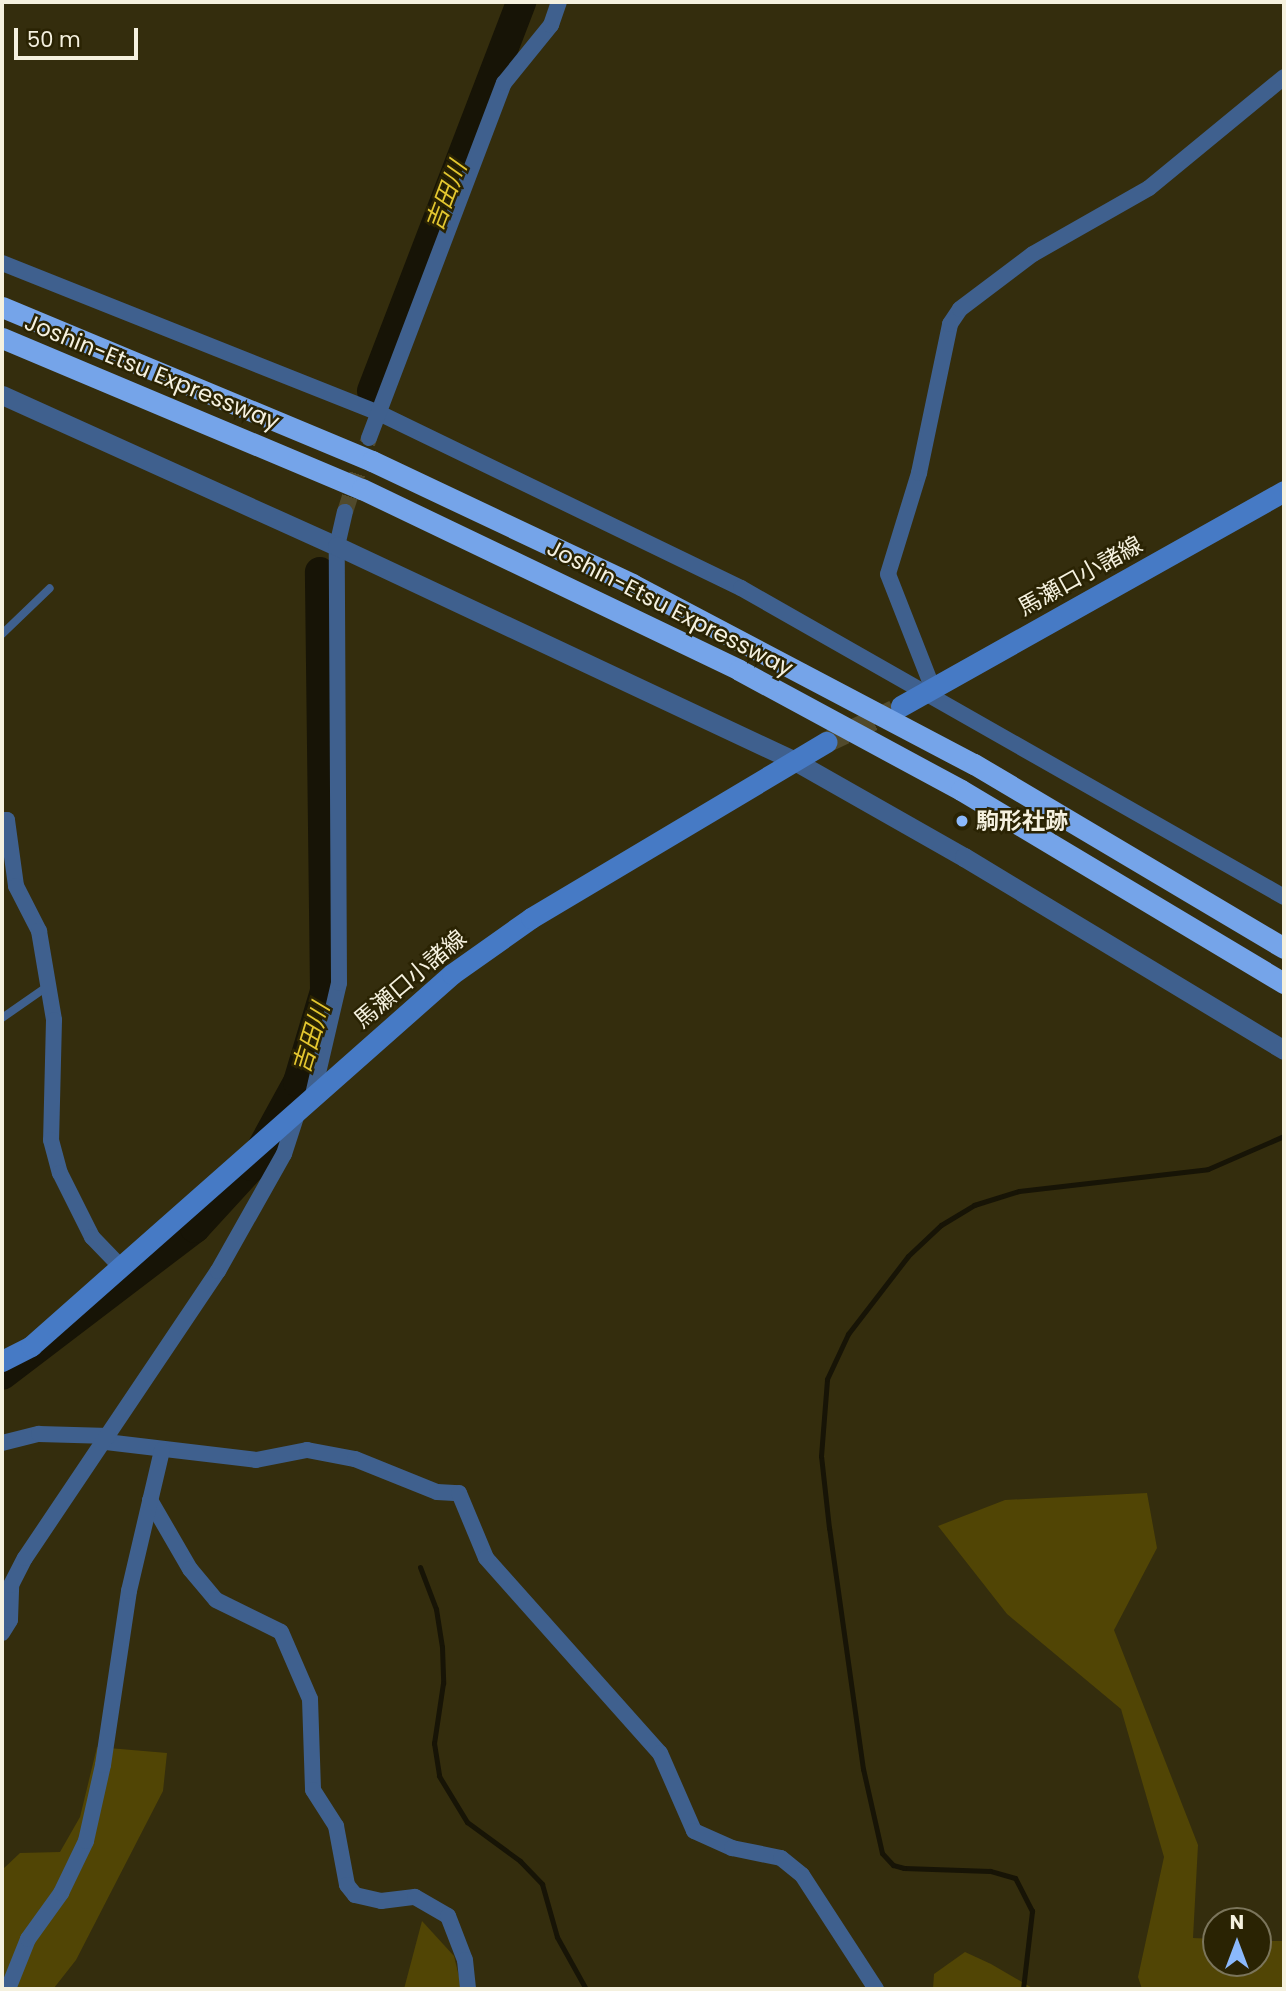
<!DOCTYPE html>
<meta charset="utf-8">
<style>
body{margin:0}
#map{position:relative;width:1286px;height:1991px;overflow:hidden;background:#342d0d;font-family:Poppins,"Noto Sans JP",sans-serif}
div>[style]{position:absolute}
[style*='--x']{left:calc(var(--x)*1px);top:calc(var(--y)*1px);width:calc(var(--w)*1px);rotate:calc(var(--a)*1deg)}
.green>*{inset:0;background:#514505}
.stream>*{height:5px;margin:-2.5px;padding:0 2.5px;transform-origin:2.5px;border-radius:2.5px;background:#171406}
.river>*{height:30px;margin:-15px;padding:0 15px;transform-origin:15px;border-radius:15px;background:#171406}
.minor-tunnel>*{height:16px;margin-top:-8px;transform-origin:0;background:repeating-linear-gradient(90deg,#514a2c 0 16px,transparent 0 24px)}
.secondary-tunnel>*{height:21px;margin-top:-10.5px;transform-origin:0;background:repeating-linear-gradient(90deg,#514a2c 0 21px,transparent 0 31px)}
.service>*{height:8px;margin:-4px;padding:0 4px;transform-origin:4px;border-radius:4px;background:#3f608e}
.minor>*{height:16px;margin:-8px;padding:0 8px;transform-origin:8px;border-radius:8px;background:#3f608e}
.tertiary>*{height:19px;margin:-9.5px;padding:0 9.5px;transform-origin:9.5px;border-radius:9.5px;background:#3f608e}
.secondary>*{height:21px;margin:-10.5px;padding:0 10.5px;transform-origin:10.5px;border-radius:10.5px;background:#467ac5}
.motorway>*{height:21px;margin:-10.5px;padding:0 10.5px;transform-origin:10.5px;border-radius:10.5px;background:#75a4e9}
.dots>*{width:19px;height:19px;translate:-50% -50%;box-sizing:border-box;border:4px solid #2a2303;border-radius:50%}
span{translate:-50% -50%;white-space:nowrap;text-align:center;line-height:1.15;-webkit-text-stroke:5px #2a2303;paint-order:stroke}
.street-label{font-size:23px;color:#f5f1df}
.poi-label{font-size:23px;color:#f5f1df;font-weight:700}
.left{translate:0 -50%;text-align:left}
.water-label{font-size:24px;color:#e4c730;font-style:italic}
.frame{position:absolute;inset:0;border:4px solid #f5f1df;pointer-events:none}
.north{position:absolute;left:1202px;top:1907px;width:70px;height:70px;box-sizing:border-box;background:#2a2303;border:2px solid #7b755b;border-radius:50%;rotate:0deg;font-size:19px;font-weight:700;line-height:28px;text-align:center;color:#f5f1df}
.north::after{content:'';display:block;margin:auto;width:24px;height:32px;background:#8bb9fc;clip-path:polygon(50% 0,100% 100%,50% 72%,0 100%)}
.scale{position:absolute;left:14px;top:28px;width:124px;height:32px;box-sizing:border-box;border:4px solid #f5f1df;border-top:0;padding-left:9px;font-size:21px;line-height:24px;white-space:nowrap;color:#f5f1df;-webkit-text-stroke:5px #2a2303;paint-order:stroke}
</style>
<div id="map">
<div class="green">
<i style="clip-path:polygon(1147px 1493px,1157px 1548px,1114px 1630px,1198px 1845px,1193px 1938px,1216px 1939px,1216px 1963px,1258px 1963px,1258px 1941px,1284px 1941px,1284px 1989px,1142px 1989px,1138px 1977px,1164px 1857px,1121px 1709px,1007px 1614px,938px 1526px,1005px 1500px)"></i>
<i style="clip-path:polygon(97px 1747px,167px 1753px,163px 1791px,76px 1960px,54px 1988px,2px 1989px,2px 1870px,20px 1853px,60px 1852px,80px 1817px)"></i>
<i style="clip-path:polygon(422px 1921px,454px 1956px,462px 1989px,404px 1989px)"></i>
<i style="clip-path:polygon(965px 1952px,991px 1964px,1034px 1989px,933px 1989px,934px 1974px)"></i>
</div>
<div class="stream">
<i style="--x:420;--y:1567;--w:45;--a:69.1"></i>
<i style="--x:436;--y:1609;--w:38;--a:81"></i>
<i style="--x:442;--y:1647;--w:36;--a:88"></i>
<i style="--x:443;--y:1683;--w:61;--a:98.5"></i>
<i style="--x:434;--y:1743;--w:33;--a:81"></i>
<i style="--x:439;--y:1776;--w:54;--a:58.7"></i>
<i style="--x:467;--y:1822;--w:66;--a:36.3"></i>
<i style="--x:520;--y:1861;--w:32;--a:46"></i>
<i style="--x:542;--y:1884;--w:55;--a:74.2"></i>
<i style="--x:557;--y:1937;--w:60;--a:60.9"></i>
<i style="--x:1023;--y:1989;--w:79;--a:-83.4"></i>
<i style="--x:1032;--y:1911;--w:37;--a:-117"></i>
<i style="--x:1015;--y:1878;--w:26;--a:-164"></i>
<i style="--x:990;--y:1871;--w:86;--a:-178"></i>
<i style="--x:904;--y:1868;--w:11;--a:-165"></i>
<i style="--x:893;--y:1865;--w:16;--a:-133"></i>
<i style="--x:882;--y:1853;--w:86;--a:-102.7"></i>
<i style="--x:863;--y:1769;--w:243;--a:-98"></i>
<i style="--x:829;--y:1528;--w:72;--a:-96.3"></i>
<i style="--x:821;--y:1456;--w:77;--a:-85.5"></i>
<i style="--x:827;--y:1379;--w:50;--a:-65"></i>
<i style="--x:848;--y:1334;--w:98;--a:-52.4"></i>
<i style="--x:908;--y:1256;--w:45;--a:-43.2"></i>
<i style="--x:941;--y:1225;--w:39;--a:-31"></i>
<i style="--x:974;--y:1205;--w:47;--a:-17.3"></i>
<i style="--x:1019;--y:1191;--w:190;--a:-6.6"></i>
<i style="--x:1208;--y:1169;--w:83;--a:-23.5"></i>
</div>
<div class="river">
<i style="--x:372;--y:391;--w:417;--a:-69"></i>
<i style="--x:2;--y:1375;--w:243;--a:-37.3"></i>
<i style="--x:195;--y:1228;--w:84;--a:-47.4"></i>
<i style="--x:252;--y:1166;--w:96;--a:-61.3"></i>
<i style="--x:298;--y:1082;--w:95;--a:-73.5"></i>
<i style="--x:325;--y:991;--w:419;--a:-90.7"></i>
</div>
<div class="minor-tunnel">
<i style="--x:345;--y:512;--w:78;--a:-72"></i>
</div>
<div class="secondary-tunnel">
<i style="--x:826;--y:742;--w:75;--a:-25.2"></i>
</div>
<div class="service">
<i style="--x:2;--y:634;--w:66;--a:-43.8"></i>
<i style="--x:2;--y:1018;--w:56;--a:-34.8"></i>
</div>
<div class="minor">
<i style="--x:2;--y:263;--w:406;--a:21.7"></i>
<i style="--x:379;--y:413;--w:402;--a:25.8"></i>
<i style="--x:741;--y:588;--w:625;--a:29.64"></i>
<i style="--x:369;--y:438;--w:380;--a:-69.2"></i>
<i style="--x:504;--y:83;--w:75;--a:-51"></i>
<i style="--x:551;--y:25;--w:24;--a:-71"></i>
<i style="--x:933;--y:689;--w:123;--a:-111.4"></i>
<i style="--x:888;--y:574;--w:106;--a:-72.9"></i>
<i style="--x:919;--y:473;--w:152;--a:-78.2"></i>
<i style="--x:950;--y:324;--w:18;--a:-56"></i>
<i style="--x:960;--y:309;--w:91;--a:-37"></i>
<i style="--x:1033;--y:254;--w:133;--a:-29.6"></i>
<i style="--x:1149;--y:188;--w:175;--a:-39.4"></i>
<i style="--x:2;--y:820;--w:5;--a:0"></i>
<i style="--x:7;--y:820;--w:67;--a:82.2"></i>
<i style="--x:16;--y:886;--w:51;--a:62.9"></i>
<i style="--x:39;--y:931;--w:90;--a:80.4"></i>
<i style="--x:54;--y:1020;--w:120;--a:91.4"></i>
<i style="--x:51;--y:1140;--w:34;--a:75"></i>
<i style="--x:60;--y:1173;--w:72;--a:63.4"></i>
<i style="--x:92;--y:1237;--w:42;--a:46"></i>
<i style="--x:312;--y:1099;--w:119;--a:-76.9"></i>
<i style="--x:339;--y:983;--w:437;--a:-90.3"></i>
<i style="--x:337;--y:546;--w:35;--a:-77"></i>
<i style="--x:106;--y:1442;--w:151;--a:6.8"></i>
<i style="--x:256;--y:1460;--w:52;--a:-11.1"></i>
<i style="--x:307;--y:1450;--w:49;--a:10.6"></i>
<i style="--x:355;--y:1459;--w:88;--a:21.9"></i>
<i style="--x:437;--y:1492;--w:22;--a:3"></i>
<i style="--x:459;--y:1493;--w:70;--a:67.4"></i>
<i style="--x:486;--y:1558;--w:261;--a:48.3"></i>
<i style="--x:660;--y:1753;--w:85;--a:66.4"></i>
<i style="--x:694;--y:1831;--w:42;--a:24.1"></i>
<i style="--x:732;--y:1848;--w:50;--a:11.5"></i>
<i style="--x:781;--y:1858;--w:27;--a:39"></i>
<i style="--x:802;--y:1875;--w:136;--a:57"></i>
<i style="--x:2;--y:1443;--w:38;--a:-14"></i>
<i style="--x:39;--y:1434;--w:70;--a:1.6"></i>
<i style="--x:150;--y:1500;--w:80;--a:59.9"></i>
<i style="--x:190;--y:1569;--w:40;--a:50"></i>
<i style="--x:216;--y:1600;--w:72;--a:26.2"></i>
<i style="--x:281;--y:1632;--w:73;--a:66.6"></i>
<i style="--x:310;--y:1699;--w:91;--a:88.1"></i>
<i style="--x:313;--y:1790;--w:43;--a:57.4"></i>
<i style="--x:336;--y:1826;--w:60;--a:79.4"></i>
<i style="--x:347;--y:1885;--w:13;--a:51"></i>
<i style="--x:355;--y:1895;--w:27;--a:13"></i>
<i style="--x:381;--y:1901;--w:34;--a:-7"></i>
<i style="--x:415;--y:1897;--w:38;--a:30"></i>
<i style="--x:448;--y:1916;--w:47;--a:68.9"></i>
<i style="--x:465;--y:1960;--w:29;--a:84"></i>
<i style="--x:2;--y:1633;--w:15;--a:-58"></i>
<i style="--x:10;--y:1620;--w:35;--a:-88"></i>
<i style="--x:11;--y:1585;--w:30;--a:-63"></i>
<i style="--x:25;--y:1558;--w:346;--a:-56.1"></i>
<i style="--x:218;--y:1271;--w:134;--a:-60.6"></i>
<i style="--x:284;--y:1154;--w:42;--a:-72"></i>
<i style="--x:8;--y:1989;--w:54;--a:-68.2"></i>
<i style="--x:28;--y:1939;--w:57;--a:-54.3"></i>
<i style="--x:61;--y:1893;--w:58;--a:-64.3"></i>
<i style="--x:86;--y:1841;--w:78;--a:-77.4"></i>
<i style="--x:103;--y:1765;--w:176;--a:-81.5"></i>
<i style="--x:129;--y:1591;--w:145;--a:-76.8"></i>
</div>
<div class="tertiary">
<i style="--x:2;--y:395;--w:367;--a:24.3"></i>
<i style="--x:337;--y:546;--w:504;--a:25.14"></i>
<i style="--x:793;--y:760;--w:197;--a:29.6"></i>
<i style="--x:964;--y:857;--w:374;--a:31.1"></i>
</div>
<div class="secondary">
<i style="--x:901;--y:706;--w:439;--a:-29.3"></i>
<i style="--x:2;--y:1361;--w:33;--a:-27"></i>
<i style="--x:31;--y:1346;--w:562;--a:-41.46"></i>
<i style="--x:452;--y:974;--w:97;--a:-35.3"></i>
<i style="--x:531;--y:918;--w:344;--a:-30.8"></i>
</div>
<div class="motorway">
<i style="--x:2;--y:307;--w:401;--a:22.6"></i>
<i style="--x:372;--y:461;--w:288;--a:25.3"></i>
<i style="--x:632;--y:584;--w:386;--a:27.8"></i>
<i style="--x:974;--y:764;--w:360;--a:30.7"></i>
<i style="--x:2;--y:338;--w:390;--a:22.8"></i>
<i style="--x:362;--y:489;--w:418;--a:25.6"></i>
<i style="--x:739;--y:670;--w:252;--a:28.4"></i>
<i style="--x:961;--y:790;--w:376;--a:30.9"></i>
</div>
<div class="dots">
<i style="left:962px;top:821px;background:#8bb9fc"></i>
</div>
<div class="street-label">
<span style="left:152px;top:372px;rotate:22deg">Joshin-Etsu Expressway</span>
<span style="left:1080px;top:576px;rotate:-29deg">馬瀬口小諸線</span>
<span style="left:670px;top:608px;rotate:27deg">Joshin-Etsu Expressway</span>
<span style="left:410px;top:979px;rotate:-40deg">馬瀬口小諸線</span>
</div>
<div class="poi-label">
<span class="left" style="left:976px;top:821px">駒形社跡</span>
</div>
<div class="water-label">
<span style="left:446px;top:196px;rotate:-69deg">吉田川</span>
<span style="left:311px;top:1038px;rotate:-73deg">吉田川</span>
</div>
<div class="frame"></div>
<div class="north">N</div>
<div class="scale">50 m</div>
</div>
